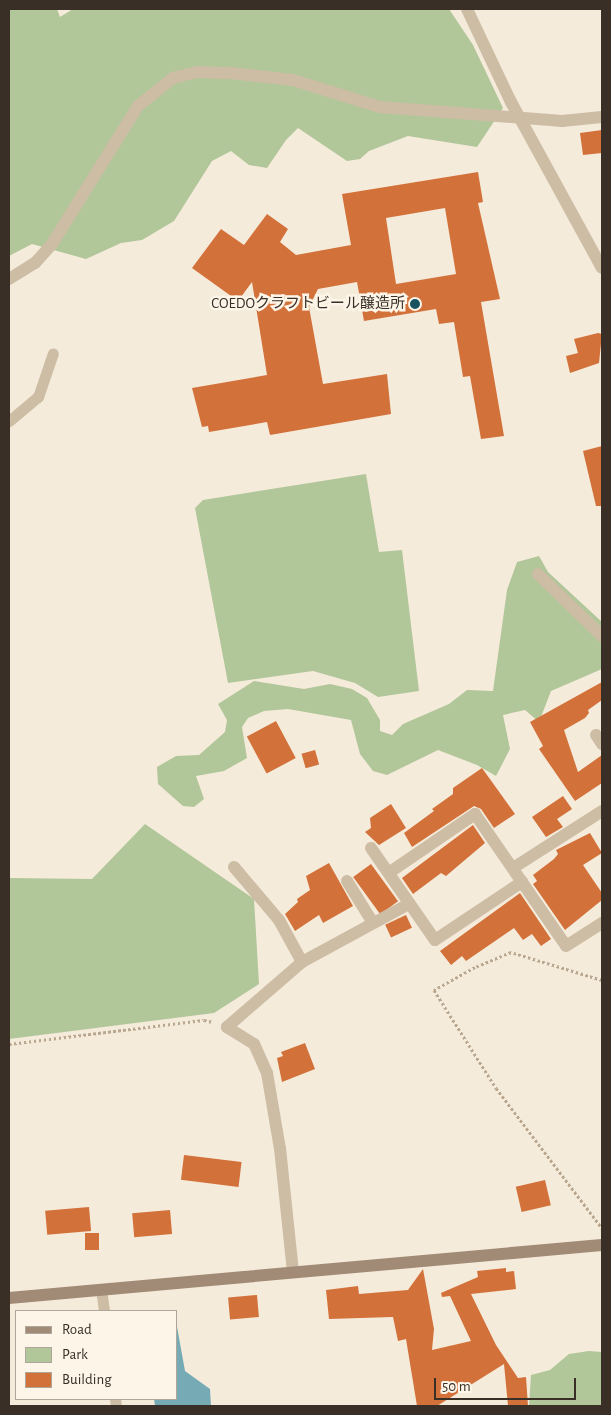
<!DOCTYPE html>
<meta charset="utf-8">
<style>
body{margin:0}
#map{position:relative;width:611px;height:1415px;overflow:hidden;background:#f5ebdb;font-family:"Alegreya Sans","Noto Sans JP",sans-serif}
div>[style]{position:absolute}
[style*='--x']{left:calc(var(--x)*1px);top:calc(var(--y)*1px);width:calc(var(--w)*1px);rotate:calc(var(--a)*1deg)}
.green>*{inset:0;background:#b1c699}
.water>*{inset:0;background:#76abb5}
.building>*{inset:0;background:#d3713a;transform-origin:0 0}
.path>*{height:3px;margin-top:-1.5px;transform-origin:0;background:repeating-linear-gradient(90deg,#baa78f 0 2.5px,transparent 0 5px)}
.lane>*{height:11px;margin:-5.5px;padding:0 5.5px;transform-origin:5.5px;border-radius:5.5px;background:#cebda5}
.street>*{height:12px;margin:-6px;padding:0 6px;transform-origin:6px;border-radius:6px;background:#cebda5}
.secondary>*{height:12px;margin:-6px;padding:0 6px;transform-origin:6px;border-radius:6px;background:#a28b76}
.dots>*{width:14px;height:14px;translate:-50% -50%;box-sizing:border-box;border:2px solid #fcf5e8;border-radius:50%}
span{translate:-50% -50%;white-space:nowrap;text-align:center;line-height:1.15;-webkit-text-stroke:5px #fcf5e8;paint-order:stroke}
.poi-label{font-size:15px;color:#392f27}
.right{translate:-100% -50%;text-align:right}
.frame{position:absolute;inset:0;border:10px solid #392f27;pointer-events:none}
.legend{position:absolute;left:15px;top:1310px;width:162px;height:90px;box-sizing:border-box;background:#fcf5e8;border:1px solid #aea69b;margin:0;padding:6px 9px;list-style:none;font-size:15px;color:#392f27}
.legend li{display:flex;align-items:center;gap:10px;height:25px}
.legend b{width:25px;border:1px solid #aea69b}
.scale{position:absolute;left:434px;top:1378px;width:142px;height:22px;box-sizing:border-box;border:2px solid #392f27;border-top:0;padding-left:6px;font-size:15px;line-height:18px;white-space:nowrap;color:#392f27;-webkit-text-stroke:4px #fcf5e8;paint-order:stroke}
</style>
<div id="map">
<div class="green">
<i style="clip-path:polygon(9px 9px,57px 9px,60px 17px,73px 9px,449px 9px,473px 45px,503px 108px,477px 147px,408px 136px,369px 151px,360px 159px,347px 161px,298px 128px,286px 140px,267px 168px,249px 165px,231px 151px,212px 161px,174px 221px,142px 240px,121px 243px,86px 259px,32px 244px,9px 256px)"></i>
<i style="clip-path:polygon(366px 474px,379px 552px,402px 550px,419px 691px,378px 697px,355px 683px,313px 671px,228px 683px,195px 508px,203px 500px)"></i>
<i style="clip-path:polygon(539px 556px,548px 572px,602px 622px,602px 669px,551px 691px,539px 722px,525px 710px,503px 715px,510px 749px,496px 776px,477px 765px,438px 750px,387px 775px,373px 771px,360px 754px,351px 720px,288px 709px,264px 711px,248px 718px,242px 727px,247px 758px,224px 771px,196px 776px,204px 799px,194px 807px,183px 806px,158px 784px,157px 767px,176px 756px,199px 755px,225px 732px,227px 720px,218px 704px,254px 681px,304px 689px,330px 684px,352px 689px,367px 698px,380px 720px,380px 731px,392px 735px,403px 724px,449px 704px,467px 690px,493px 691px,507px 590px,517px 562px)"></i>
<i style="clip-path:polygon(145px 824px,254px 899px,259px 984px,214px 1013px,9px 1039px,9px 878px,92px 879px)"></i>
<i style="clip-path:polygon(589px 1351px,602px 1352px,602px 1406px,529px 1406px,531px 1375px,550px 1370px,569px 1354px)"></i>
</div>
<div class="water">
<i style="clip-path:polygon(176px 1321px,185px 1371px,210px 1389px,211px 1406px,155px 1406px,154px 1399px,176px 1399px)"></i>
</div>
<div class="building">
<i style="clip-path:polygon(602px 130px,602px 153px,583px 155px,580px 133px)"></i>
<i style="clip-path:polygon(evenodd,478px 172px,483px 202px,478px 203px,500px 299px,481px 302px,504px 436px,481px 439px,470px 376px,463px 377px,454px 322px,439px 324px,436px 309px,364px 321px,357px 282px,318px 289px,309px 307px,323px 384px,387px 374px,391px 414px,270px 435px,267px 422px,209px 432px,208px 426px,202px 427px,192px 388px,267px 375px,252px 282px,238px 301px,192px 268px,221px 229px,244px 245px,267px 214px,288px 229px,280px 242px,296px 255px,351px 245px,342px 194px,478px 172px,445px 208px,456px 274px,396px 284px,386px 218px,445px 208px)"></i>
<i style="clip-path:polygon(598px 333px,602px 334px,599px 363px,570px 373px,566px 356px,578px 353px,574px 339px)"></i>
<i style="clip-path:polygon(602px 446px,602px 506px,596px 506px,583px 451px)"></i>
<i style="clip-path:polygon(602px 682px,602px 700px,588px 710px,589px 713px,585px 718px,564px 730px,578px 772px,602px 755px,602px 783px,575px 801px,539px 749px,543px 746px,530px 722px)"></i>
<i style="left:276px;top:721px;width:42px;height:33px;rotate:62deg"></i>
<i style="left:315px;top:750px;width:15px;height:14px;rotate:74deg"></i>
<i style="clip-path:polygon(482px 768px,515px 814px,494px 828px,481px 809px,474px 806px,412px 847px,404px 833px,434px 811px,432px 809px,453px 794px,453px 788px)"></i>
<i style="clip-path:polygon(563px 796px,572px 809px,557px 819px,563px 827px,546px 837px,532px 817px)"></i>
<i style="clip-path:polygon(391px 804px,406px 828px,379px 845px,365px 832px,371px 828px,370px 818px)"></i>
<i style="clip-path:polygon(473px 825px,485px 843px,446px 876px,441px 873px,413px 894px,402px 878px)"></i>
<i style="clip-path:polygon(590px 833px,602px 853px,583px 865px,602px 893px,602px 900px,565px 930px,533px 884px,537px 881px,533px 875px,554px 859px,558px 854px,556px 850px)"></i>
<i style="clip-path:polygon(329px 863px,353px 906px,323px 923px,319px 915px,295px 931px,285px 914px,298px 902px,297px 899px,310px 890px,306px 876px)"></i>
<i style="left:371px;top:864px;width:46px;height:22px;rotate:54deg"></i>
<i style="clip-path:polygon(520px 893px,551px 939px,541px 946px,532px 934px,523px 940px,514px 928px,466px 961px,462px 956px,451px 965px,440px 951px)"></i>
<i style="left:406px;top:915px;width:14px;height:23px;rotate:65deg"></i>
<i style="clip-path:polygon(305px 1043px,315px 1069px,282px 1082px,277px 1058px,283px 1056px,281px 1052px)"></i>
<i style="left:184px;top:1155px;width:58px;height:25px;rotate:7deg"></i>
<i style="left:545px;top:1180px;width:26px;height:30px;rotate:77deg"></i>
<i style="left:89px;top:1207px;width:24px;height:44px;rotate:85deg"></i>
<i style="left:170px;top:1210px;width:24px;height:38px;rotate:85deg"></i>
<i style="left:85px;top:1233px;width:14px;height:17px"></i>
<i style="clip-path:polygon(506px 1268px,506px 1272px,514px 1271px,516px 1289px,471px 1294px,496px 1345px,518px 1378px,526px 1377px,528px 1406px,508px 1406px,504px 1364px,437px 1406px,417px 1406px,406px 1339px,398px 1341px,393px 1317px,329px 1319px,326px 1290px,358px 1286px,359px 1294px,408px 1290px,423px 1269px,434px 1329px,432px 1350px,471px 1341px,450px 1296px,442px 1297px,441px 1293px,478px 1277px,477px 1271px)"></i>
<i style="left:257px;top:1295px;width:22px;height:29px;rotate:85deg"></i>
</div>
<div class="path">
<i style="--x:602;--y:980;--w:95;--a:-162.9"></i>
<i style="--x:511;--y:952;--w:39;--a:157"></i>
<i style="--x:475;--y:967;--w:47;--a:150.7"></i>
<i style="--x:434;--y:990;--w:116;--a:57.7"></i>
<i style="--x:496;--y:1088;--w:176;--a:52.9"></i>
<i style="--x:9;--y:1044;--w:196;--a:-7"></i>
<i style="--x:204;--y:1020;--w:9;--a:13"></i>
</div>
<div class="lane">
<i style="--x:9;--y:421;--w:38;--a:-40"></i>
<i style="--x:38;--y:397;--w:46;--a:-71.2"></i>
<i style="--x:101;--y:1289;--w:22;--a:82"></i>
<i style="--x:115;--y:1399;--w:7;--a:82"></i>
</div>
<div class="street">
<i style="--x:467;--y:9;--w:103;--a:64.7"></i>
<i style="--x:511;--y:102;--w:189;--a:61.3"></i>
<i style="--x:9;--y:279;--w:31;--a:-32"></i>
<i style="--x:35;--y:263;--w:25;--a:-48"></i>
<i style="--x:52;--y:244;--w:163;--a:-58.1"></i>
<i style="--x:138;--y:106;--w:45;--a:-38.7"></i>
<i style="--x:173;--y:78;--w:25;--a:-14"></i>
<i style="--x:197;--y:72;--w:33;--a:2"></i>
<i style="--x:230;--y:73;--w:63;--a:6.3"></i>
<i style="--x:293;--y:80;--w:91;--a:17.2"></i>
<i style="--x:380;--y:107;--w:183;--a:4.4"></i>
<i style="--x:562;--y:121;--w:40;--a:-5.7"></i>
<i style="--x:538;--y:574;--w:89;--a:44.1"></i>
<i style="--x:596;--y:735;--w:11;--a:56"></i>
<i style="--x:371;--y:848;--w:112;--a:55.2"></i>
<i style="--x:435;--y:940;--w:105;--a:-33.7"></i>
<i style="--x:234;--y:867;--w:70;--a:49.7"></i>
<i style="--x:279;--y:920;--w:48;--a:61.3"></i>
<i style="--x:513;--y:868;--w:106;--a:-32.6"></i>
<i style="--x:390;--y:872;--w:103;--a:-34.3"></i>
<i style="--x:475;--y:814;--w:160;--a:55.4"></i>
<i style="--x:566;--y:946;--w:43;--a:-32.6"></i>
<i style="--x:347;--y:881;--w:49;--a:58.2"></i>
<i style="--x:293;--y:1272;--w:124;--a:-96"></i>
<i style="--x:280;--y:1149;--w:77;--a:-99.7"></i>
<i style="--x:267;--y:1073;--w:32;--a:-114"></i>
<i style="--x:254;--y:1044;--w:32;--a:-148"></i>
<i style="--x:227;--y:1027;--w:99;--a:-40.9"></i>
<i style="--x:302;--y:962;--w:122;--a:-28.5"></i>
</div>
<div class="secondary">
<i style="--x:9;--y:1298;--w:595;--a:-5.11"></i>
</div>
<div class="dots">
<i style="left:415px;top:304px;background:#185360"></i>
</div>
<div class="poi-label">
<span class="right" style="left:405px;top:304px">COEDOクラフトビール醸造所</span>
</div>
<div class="frame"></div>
<ul class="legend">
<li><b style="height:6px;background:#a28b76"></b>Road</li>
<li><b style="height:14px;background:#b1c699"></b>Park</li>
<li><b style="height:14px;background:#d3713a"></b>Building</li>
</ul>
<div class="scale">50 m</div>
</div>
